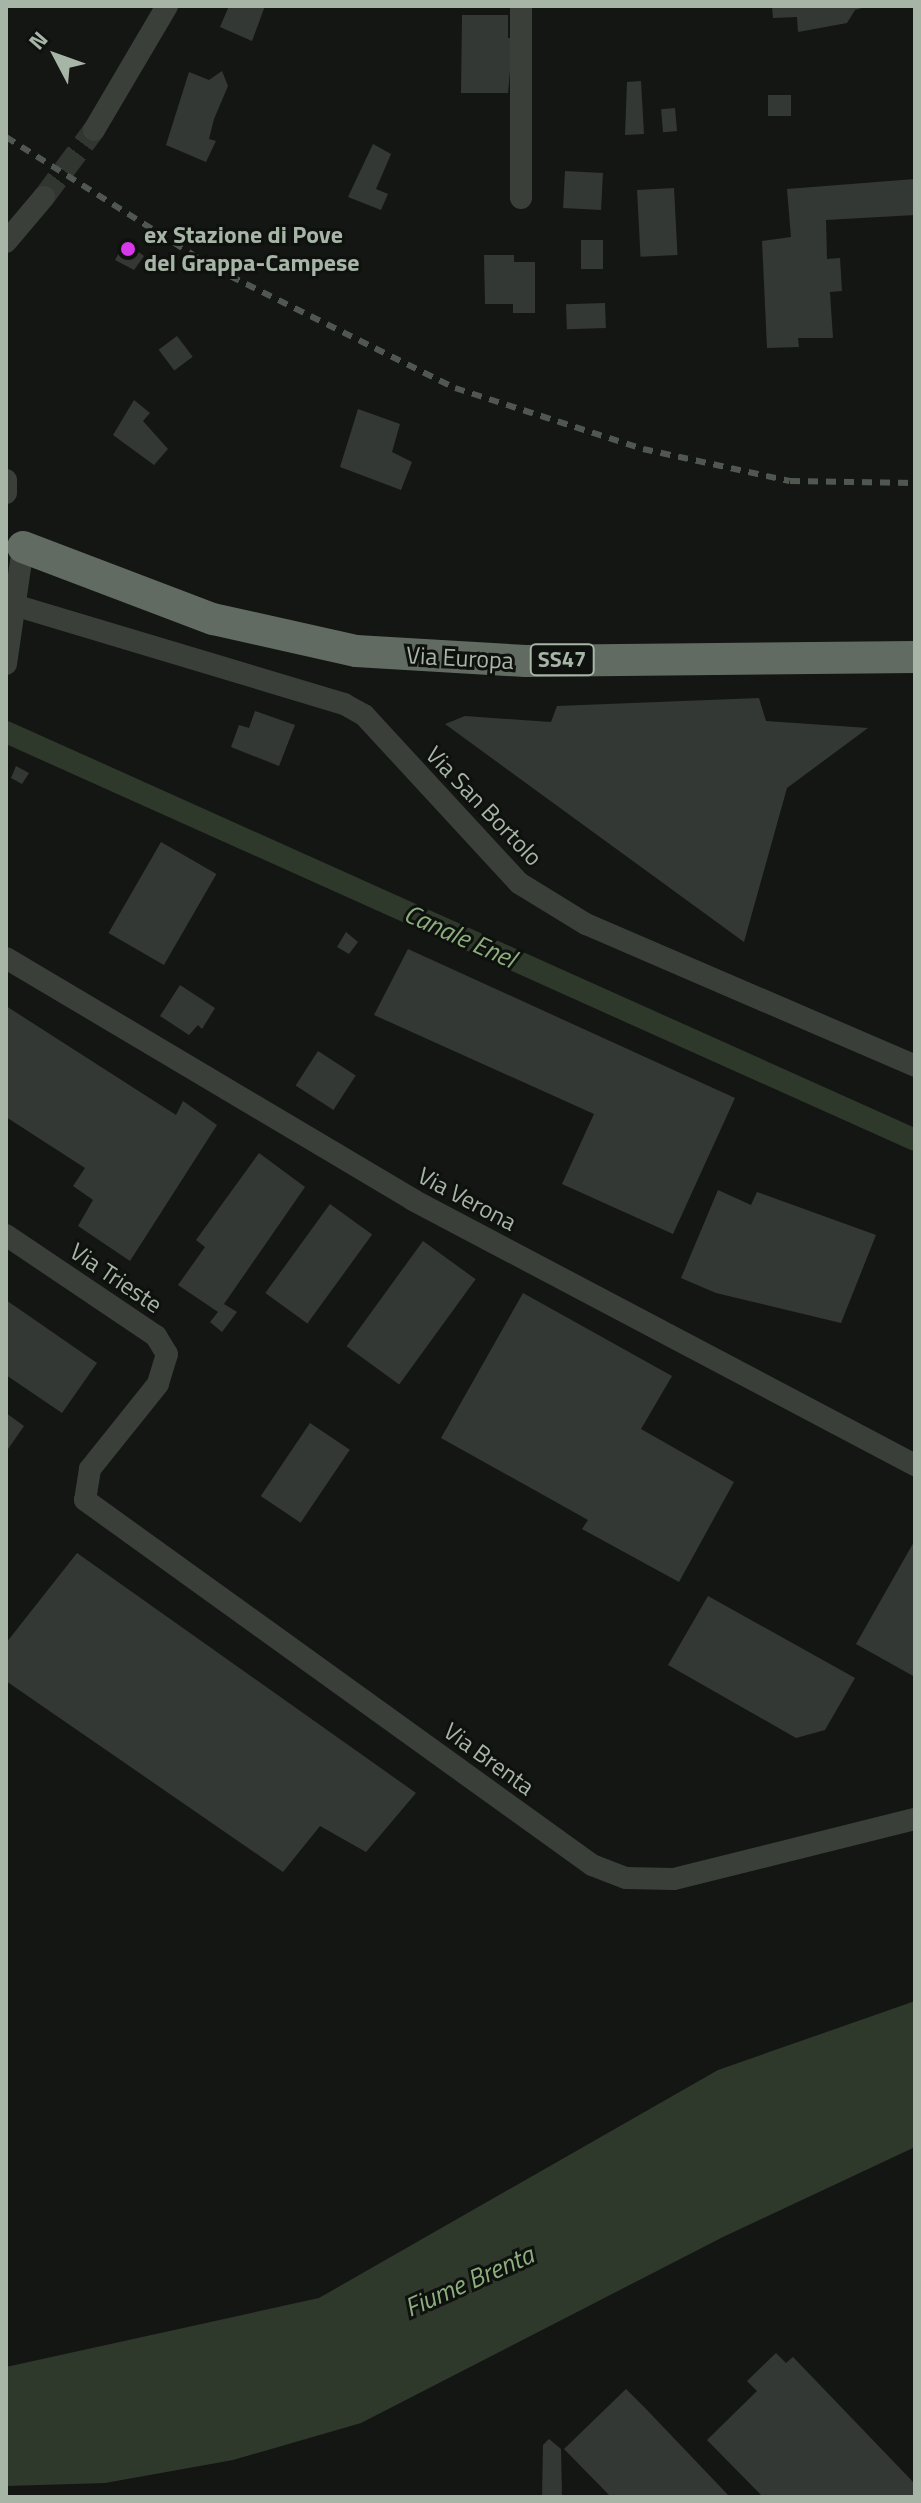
<!DOCTYPE html>
<style>
body{margin:0}
#map{position:relative;width:921px;height:2503px;overflow:hidden;background:#141614;font-family:"Titillium Web",sans-serif}
div>[style]{position:absolute}
[style*='--x']{left:calc(var(--x)*1px);top:calc(var(--y)*1px);width:calc(var(--w)*1px);rotate:calc(var(--a)*1deg)}
.water>*{inset:0;background:#2f392b}
.canal>*{height:22px;margin:-11px;padding:0 11px;transform-origin:11px;border-radius:11px;background:#2f392b}
.building>*{inset:0;background:#343835;transform-origin:0 0}
.minor-tunnel>*{height:22px;margin-top:-11px;transform-origin:0;background:repeating-linear-gradient(90deg,#313631 0 22px,transparent 0 33px)}
.minor>*{height:22px;margin:-11px;padding:0 11px;transform-origin:11px;border-radius:11px;background:#3a3f3a}
.highway>*{height:32px;margin:-16px;padding:0 16px;transform-origin:16px;border-radius:16px;background:#626b61}
.rail>*{height:6px;margin-top:-3px;transform-origin:0;background:repeating-linear-gradient(90deg,#505750 0 10px,transparent 0 18px)}
.dots>*{width:22px;height:22px;translate:-50% -50%;box-sizing:border-box;border:4px solid #0f110f;border-radius:50%}
span{translate:-50% -50%;white-space:nowrap;text-align:center;line-height:1.15;-webkit-text-stroke:6px #0f110f;paint-order:stroke}
.shield-label span{padding:2px 6px;background:#0f110f;border:2px solid;border-radius:6px;-webkit-text-stroke-width:0}
.shield-label{font-size:22px;color:#a7b5a6;font-weight:700}
.poi-label{font-size:24px;color:#a7b5a6;font-weight:700}
.left{translate:0 -50%;text-align:left}
.street-label{font-size:24px;color:#a7b5a6}
.water-label{font-size:26px;color:#8daf7e;font-style:italic}
.frame{position:absolute;inset:0;border:8px solid #a7b5a6;pointer-events:none}
.north{position:absolute;left:16px;top:16px;width:80px;height:80px;-webkit-text-stroke:6px #0f110f;paint-order:stroke;rotate:311deg;font-size:22px;font-weight:700;line-height:32px;text-align:center;color:#a7b5a6}
.north::after{content:'';display:block;margin:auto;width:28px;height:36px;background:#a7b5a6;clip-path:polygon(50% 0,100% 100%,50% 72%,0 100%)}
</style>
<div id="map">
<div class="water">
<i style="clip-path:polygon(915px 2001px,915px 2147px,723px 2237px,361px 2423px,233px 2460px,105px 2483px,6px 2486px,6px 2367px,319px 2298px,718px 2070px)"></i>
</div>
<div class="canal">
<i style="--x:6;--y:732;--w:996;--a:24.17"></i>
</div>
<div class="building">
<i style="clip-path:polygon(229px 6px,265px 6px,252px 41px,220px 27px)"></i>
<i style="clip-path:polygon(772px 6px,869px 6px,855px 10px,847px 23px,798px 32px,797px 17px,773px 18px)"></i>
<i style="clip-path:polygon(462px 15px,508px 15px,508px 38px,513px 38px,508px 93px,461px 93px)"></i>
<i style="clip-path:polygon(222px 71px,228px 86px,214px 119px,209px 139px,216px 141px,206px 162px,166px 145px,189px 72px,209px 80px)"></i>
<i style="clip-path:polygon(641px 81px,644px 134px,625px 135px,627px 82px)"></i>
<i style="left:768px;top:95px;width:23px;height:21px"></i>
<i style="left:675px;top:108px;width:23px;height:14px;rotate:85deg"></i>
<i style="clip-path:polygon(373px 144px,391px 154px,376px 189px,388px 194px,381px 210px,348px 197px)"></i>
<i style="left:565px;top:171px;width:38px;height:37px;rotate:3deg"></i>
<i style="clip-path:polygon(915px 179px,915px 215px,826px 220px,827px 259px,840px 258px,842px 291px,830px 292px,833px 338px,798px 338px,799px 347px,767px 348px,762px 241px,791px 237px,787px 189px)"></i>
<i style="left:674px;top:188px;width:67px;height:37px;rotate:87deg"></i>
<i style="left:581px;top:240px;width:22px;height:29px"></i>
<i style="clip-path:polygon(125px 242px,144px 256px,134px 270px,115px 260px)"></i>
<i style="clip-path:polygon(484px 255px,514px 255px,514px 262px,535px 262px,535px 313px,513px 313px,513px 304px,485px 304px)"></i>
<i style="left:605px;top:303px;width:25px;height:39px;rotate:88deg"></i>
<i style="left:177px;top:336px;width:26px;height:23px;rotate:53deg"></i>
<i style="clip-path:polygon(134px 400px,150px 413px,143px 421px,168px 449px,154px 465px,113px 435px)"></i>
<i style="clip-path:polygon(358px 409px,400px 424px,392px 452px,412px 462px,401px 490px,340px 467px)"></i>
<i style="clip-path:polygon(759px 698px,766px 721px,868px 728px,787px 788px,744px 942px,445px 724px,465px 716px,551px 722px,557px 706px)"></i>
<i style="clip-path:polygon(255px 711px,295px 725px,279px 766px,231px 747px,239px 725px,249px 728px)"></i>
<i style="clip-path:polygon(16px 766px,29px 773px,22px 784px,11px 778px)"></i>
<i style="left:161px;top:842px;width:64px;height:105px;rotate:30deg"></i>
<i style="clip-path:polygon(346px 932px,358px 942px,349px 954px,337px 947px)"></i>
<i style="clip-path:polygon(408px 949px,735px 1098px,673px 1234px,562px 1184px,594px 1114px,374px 1015px)"></i>
<i style="clip-path:polygon(180px 985px,215px 1008px,202px 1029px,198px 1025px,189px 1035px,160px 1016px)"></i>
<i style="clip-path:polygon(6px 1006px,176px 1115px,183px 1101px,217px 1125px,130px 1261px,78px 1226px,93px 1200px,73px 1186px,85px 1168px,6px 1117px)"></i>
<i style="left:318px;top:1051px;width:45px;height:41px;rotate:33deg"></i>
<i style="clip-path:polygon(259px 1153px,305px 1187px,224px 1304px,237px 1312px,222px 1332px,210px 1322px,218px 1312px,178px 1285px,205px 1247px,196px 1240px)"></i>
<i style="clip-path:polygon(718px 1190px,751px 1205px,757px 1192px,876px 1235px,841px 1323px,716px 1293px,681px 1278px)"></i>
<i style="left:330px;top:1204px;width:52px;height:110px;rotate:36deg"></i>
<i style="left:423px;top:1241px;width:65px;height:130px;rotate:36deg"></i>
<i style="clip-path:polygon(523px 1293px,672px 1376px,641px 1429px,734px 1482px,679px 1582px,582px 1529px,588px 1520px,441px 1438px)"></i>
<i style="clip-path:polygon(6px 1300px,97px 1363px,62px 1413px,6px 1375px)"></i>
<i style="clip-path:polygon(6px 1413px,24px 1426px,6px 1452px)"></i>
<i style="left:310px;top:1423px;width:48px;height:88px;rotate:34deg"></i>
<i style="clip-path:polygon(915px 1540px,915px 1677px,856px 1644px)"></i>
<i style="clip-path:polygon(77px 1553px,416px 1793px,366px 1852px,320px 1826px,283px 1872px,6px 1681px,6px 1643px)"></i>
<i style="clip-path:polygon(708px 1596px,855px 1678px,825px 1730px,796px 1738px,668px 1665px)"></i>
<i style="clip-path:polygon(776px 2353px,786px 2363px,793px 2357px,915px 2484px,915px 2497px,763px 2497px,707px 2440px,757px 2391px,747px 2381px)"></i>
<i style="clip-path:polygon(626px 2389px,647px 2410px,730px 2497px,611px 2497px,564px 2449px)"></i>
<i style="clip-path:polygon(549px 2439px,561px 2449px,562px 2497px,542px 2497px,543px 2445px)"></i>
</div>
<div class="minor-tunnel">
<i style="--x:44;--y:197;--w:84;--a:-53.3"></i>
</div>
<div class="minor">
<i style="--x:94;--y:130;--w:144;--a:-59.5"></i>
<i style="--x:521;--y:198;--w:192;--a:-90"></i>
<i style="--x:6;--y:242;--w:59;--a:-49.8"></i>
<i style="--x:6;--y:480;--w:13;--a:90"></i>
<i style="--x:14;--y:605;--w:345;--a:16.7"></i>
<i style="--x:344;--y:704;--w:23;--a:29"></i>
<i style="--x:364;--y:715;--w:229;--a:47.3"></i>
<i style="--x:519;--y:883;--w:79;--a:31.5"></i>
<i style="--x:586;--y:924;--w:358;--a:23.3"></i>
<i style="--x:6;--y:664;--w:118;--a:-81.7"></i>
<i style="--x:6;--y:958;--w:474;--a:30.7"></i>
<i style="--x:413;--y:1200;--w:568;--a:27.83"></i>
<i style="--x:6;--y:1235;--w:181;--a:34"></i>
<i style="--x:156;--y:1336;--w:21;--a:59"></i>
<i style="--x:167;--y:1354;--w:31;--a:107"></i>
<i style="--x:158;--y:1384;--w:109;--a:128.7"></i>
<i style="--x:90;--y:1469;--w:31;--a:99"></i>
<i style="--x:85;--y:1500;--w:625;--a:35.75"></i>
<i style="--x:592;--y:1865;--w:36;--a:21"></i>
<i style="--x:626;--y:1878;--w:48;--a:1.2"></i>
<i style="--x:674;--y:1879;--w:248;--a:-14"></i>
</div>
<div class="highway">
<i style="--x:23;--y:547;--w:203;--a:20.8"></i>
<i style="--x:213;--y:619;--w:147;--a:12.6"></i>
<i style="--x:356;--y:651;--w:170;--a:3.4"></i>
<i style="--x:526;--y:661;--w:389;--a:-0.6"></i>
</div>
<div class="rail">
<i style="--x:6;--y:137;--w:246;--a:32.2"></i>
<i style="--x:214;--y:268;--w:269;--a:26.5"></i>
<i style="--x:455;--y:388;--w:198;--a:18"></i>
<i style="--x:643;--y:449;--w:150;--a:12.3"></i>
<i style="--x:790;--y:481;--w:125;--a:0.9"></i>
</div>
<div class="dots">
<i style="left:128px;top:249px;background:#d638ea"></i>
</div>
<div class="shield-label">
<span style="left:562px;top:660px">SS47</span>
</div>
<div class="poi-label">
<span class="left" style="left:144px;top:249px">ex Stazione di Pove<br>del Grappa-Campese</span>
</div>
<div class="street-label">
<span style="left:460px;top:658px;rotate:3deg">Via Europa</span>
<span style="left:484px;top:806px;rotate:46deg">Via San Bortolo</span>
<span style="left:467px;top:1199px;rotate:28deg">Via Verona</span>
<span style="left:116px;top:1278px;rotate:34deg">Via Trieste</span>
<span style="left:489px;top:1759px;rotate:36deg">Via Brenta</span>
</div>
<div class="water-label">
<span style="left:460px;top:936px;rotate:24deg">Canale Enel</span>
<span style="left:469px;top:2281px;rotate:-24deg">Fiume Brenta</span>
</div>
<div class="frame"></div>
<div class="north">N</div>
</div>
